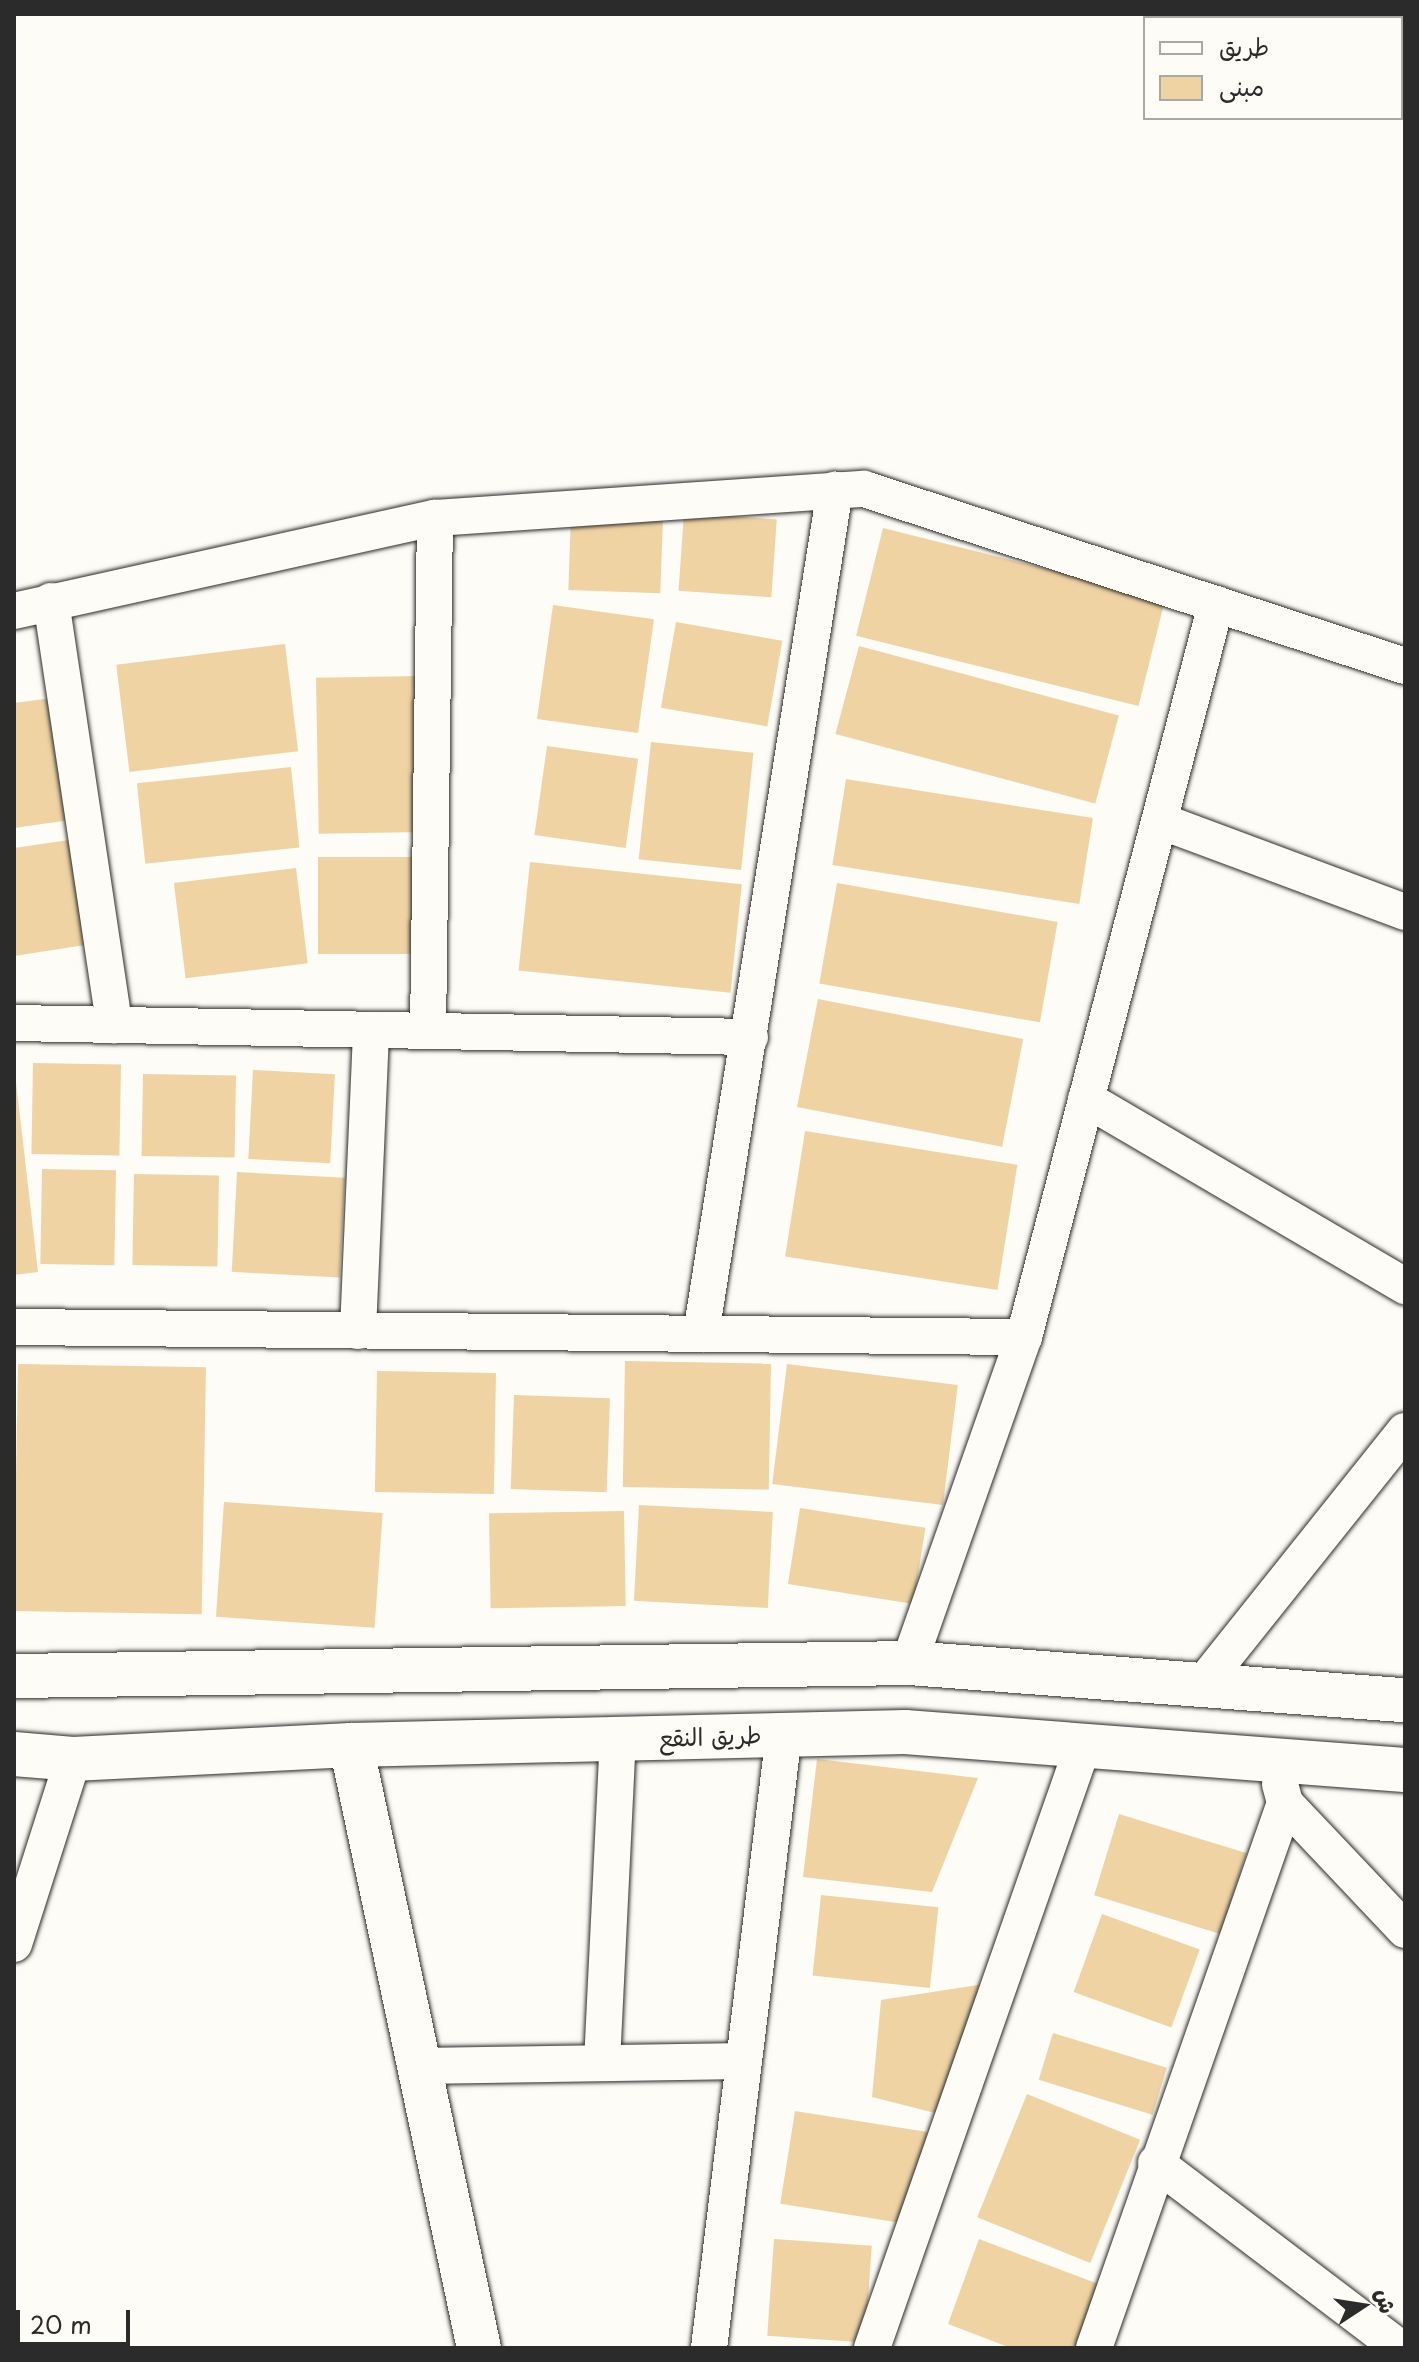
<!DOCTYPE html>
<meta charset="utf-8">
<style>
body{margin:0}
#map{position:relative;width:1419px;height:2362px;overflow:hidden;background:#fdfcf7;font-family:"Playpen Sans","Playpen Sans Arabic",sans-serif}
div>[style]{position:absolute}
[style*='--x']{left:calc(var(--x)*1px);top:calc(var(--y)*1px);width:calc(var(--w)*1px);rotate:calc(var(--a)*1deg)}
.building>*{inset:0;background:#efd3a3;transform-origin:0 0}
.roads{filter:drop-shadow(0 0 2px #2b2b2b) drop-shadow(0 0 2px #2b2b2b)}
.minor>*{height:36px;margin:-18px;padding:0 18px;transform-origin:18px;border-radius:18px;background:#fdfcf7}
.tertiary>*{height:44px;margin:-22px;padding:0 22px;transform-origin:22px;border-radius:22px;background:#fdfcf7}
span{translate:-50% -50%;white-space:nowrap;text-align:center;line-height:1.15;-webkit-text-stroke:8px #fdfcf7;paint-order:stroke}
.street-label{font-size:24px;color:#2b2b2b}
.frame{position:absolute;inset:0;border:16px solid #2b2b2b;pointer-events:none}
.legend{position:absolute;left:1143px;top:16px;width:260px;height:104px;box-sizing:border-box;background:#fdfcf7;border:2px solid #a9a8a5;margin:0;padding:10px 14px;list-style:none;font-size:24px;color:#2b2b2b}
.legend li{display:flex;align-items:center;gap:16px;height:40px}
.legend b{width:40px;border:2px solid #a9a8a5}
.north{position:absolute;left:1323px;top:2266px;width:80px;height:80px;-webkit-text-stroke:6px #fdfcf7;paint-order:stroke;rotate:78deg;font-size:22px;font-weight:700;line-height:32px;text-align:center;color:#2b2b2b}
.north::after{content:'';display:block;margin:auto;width:28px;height:36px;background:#2b2b2b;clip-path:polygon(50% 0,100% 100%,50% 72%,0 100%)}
.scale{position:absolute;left:16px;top:2310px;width:114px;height:36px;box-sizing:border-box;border:4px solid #2b2b2b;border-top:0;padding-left:10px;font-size:24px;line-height:28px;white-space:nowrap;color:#2b2b2b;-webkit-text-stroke:6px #fdfcf7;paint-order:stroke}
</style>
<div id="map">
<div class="building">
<i style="left:684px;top:513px;width:93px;height:78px;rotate:4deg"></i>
<i style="left:571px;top:514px;width:92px;height:76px;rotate:2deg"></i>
<i style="left:883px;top:528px;width:291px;height:111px;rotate:14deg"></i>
<i style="left:553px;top:605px;width:102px;height:115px;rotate:8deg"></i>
<i style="left:676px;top:622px;width:108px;height:87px;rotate:10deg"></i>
<i style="left:285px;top:644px;width:108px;height:170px;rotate:83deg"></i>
<i style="left:859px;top:646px;width:269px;height:91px;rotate:15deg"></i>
<i style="left:420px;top:676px;width:156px;height:104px;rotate:89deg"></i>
<i style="clip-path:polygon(52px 698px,70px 820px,14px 828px,14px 703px)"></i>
<i style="left:651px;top:742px;width:103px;height:118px;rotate:6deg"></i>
<i style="left:547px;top:746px;width:92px;height:90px;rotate:8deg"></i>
<i style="left:291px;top:767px;width:81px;height:155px;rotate:84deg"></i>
<i style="left:846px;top:779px;width:250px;height:87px;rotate:9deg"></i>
<i style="clip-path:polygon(69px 840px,85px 945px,14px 956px,14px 848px)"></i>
<i style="left:318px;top:857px;width:99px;height:97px"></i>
<i style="left:530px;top:862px;width:213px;height:109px;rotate:6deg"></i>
<i style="left:296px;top:868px;width:96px;height:123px;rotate:83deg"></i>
<i style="left:837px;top:883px;width:224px;height:102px;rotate:10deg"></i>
<i style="left:818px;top:999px;width:209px;height:110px;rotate:11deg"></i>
<i style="left:33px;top:1063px;width:88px;height:91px;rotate:1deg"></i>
<i style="left:253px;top:1070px;width:82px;height:89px;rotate:3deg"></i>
<i style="left:143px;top:1074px;width:93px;height:82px;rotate:1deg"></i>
<i style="clip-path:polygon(16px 1082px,38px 1272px,14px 1275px,14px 1083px)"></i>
<i style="left:805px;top:1131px;width:215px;height:127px;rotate:9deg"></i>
<i style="left:42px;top:1169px;width:74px;height:95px;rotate:1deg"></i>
<i style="left:237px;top:1172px;width:108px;height:100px;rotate:3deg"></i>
<i style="left:134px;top:1174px;width:85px;height:91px;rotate:1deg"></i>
<i style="left:625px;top:1361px;width:146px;height:126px;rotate:1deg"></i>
<i style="left:18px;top:1364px;width:188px;height:247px;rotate:1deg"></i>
<i style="left:787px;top:1364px;width:172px;height:121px;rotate:7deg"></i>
<i style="left:377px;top:1371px;width:119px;height:121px;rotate:1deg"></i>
<i style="left:514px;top:1395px;width:96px;height:94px;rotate:2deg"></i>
<i style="left:224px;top:1502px;width:159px;height:115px;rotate:4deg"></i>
<i style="left:639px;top:1505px;width:134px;height:96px;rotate:3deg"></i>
<i style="left:800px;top:1508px;width:127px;height:77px;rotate:9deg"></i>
<i style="left:624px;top:1511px;width:95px;height:135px;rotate:89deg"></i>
<i style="clip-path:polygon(817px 1759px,978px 1778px,932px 1892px,803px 1877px)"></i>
<i style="left:1119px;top:1814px;width:133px;height:85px;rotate:17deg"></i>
<i style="left:821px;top:1895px;width:118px;height:81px;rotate:6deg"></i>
<i style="left:1102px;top:1914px;width:104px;height:83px;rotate:20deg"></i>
<i style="clip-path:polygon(984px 1984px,943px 2115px,872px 2097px,881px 2000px)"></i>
<i style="left:1053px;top:2033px;width:119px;height:49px;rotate:17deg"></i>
<i style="left:1027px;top:2094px;width:122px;height:133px;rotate:22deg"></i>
<i style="left:795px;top:2111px;width:134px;height:94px;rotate:9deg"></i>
<i style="left:774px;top:2239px;width:98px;height:97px;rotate:4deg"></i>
<i style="clip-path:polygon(979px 2239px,1101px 2285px,1078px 2348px,1011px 2348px,948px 2324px)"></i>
</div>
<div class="roads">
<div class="minor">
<i style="--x:51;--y:601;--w:429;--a:81.5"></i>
<i style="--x:14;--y:611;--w:431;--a:-12.5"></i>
<i style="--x:435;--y:518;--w:430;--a:-3.9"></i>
<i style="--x:864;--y:489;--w:569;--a:18.12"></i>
<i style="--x:1160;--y:821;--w:261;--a:20.4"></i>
<i style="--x:14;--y:1023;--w:736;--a:1.09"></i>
<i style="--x:428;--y:1031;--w:513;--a:-89.22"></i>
<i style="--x:1086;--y:1099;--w:370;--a:30.4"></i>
<i style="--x:14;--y:1327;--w:1010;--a:0.57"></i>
<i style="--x:358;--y:1331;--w:301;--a:-87.5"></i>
<i style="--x:701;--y:1334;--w:855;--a:-80.98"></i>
<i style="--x:909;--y:1663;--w:346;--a:-70.6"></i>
<i style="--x:1024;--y:1337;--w:758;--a:-75.32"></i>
<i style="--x:1202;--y:1685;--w:325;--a:-51.4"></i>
<i style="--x:1280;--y:1784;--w:20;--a:75"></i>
<i style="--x:1285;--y:1803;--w:175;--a:46.6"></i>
<i style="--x:14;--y:1944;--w:194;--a:-72.3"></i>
<i style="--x:602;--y:2063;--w:324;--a:-87.2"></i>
<i style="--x:420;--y:2066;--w:324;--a:-0.9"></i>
<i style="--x:1156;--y:2163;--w:306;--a:37.2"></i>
<i style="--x:709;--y:2348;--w:619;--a:-83.04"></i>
<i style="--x:872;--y:2348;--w:641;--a:-70.69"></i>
<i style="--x:1094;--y:2348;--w:577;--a:-70.69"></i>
</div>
<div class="tertiary">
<i style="--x:14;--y:1676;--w:895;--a:-0.83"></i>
<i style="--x:909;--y:1663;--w:497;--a:4.3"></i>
<i style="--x:351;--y:1745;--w:616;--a:78.02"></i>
<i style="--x:14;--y:1754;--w:59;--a:4.8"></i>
<i style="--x:73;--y:1759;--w:278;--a:-2.9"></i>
<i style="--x:351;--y:1745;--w:554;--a:-1.34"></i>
<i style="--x:905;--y:1732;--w:501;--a:4.35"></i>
</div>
</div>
<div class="street-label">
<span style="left:710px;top:1736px;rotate:-2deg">طريق النقع</span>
</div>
<div class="frame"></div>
<ul class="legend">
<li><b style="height:10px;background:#fdfcf7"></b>طريق</li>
<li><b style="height:22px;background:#efd3a3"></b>مبنى</li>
</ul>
<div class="north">ش</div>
<div class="scale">20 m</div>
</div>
